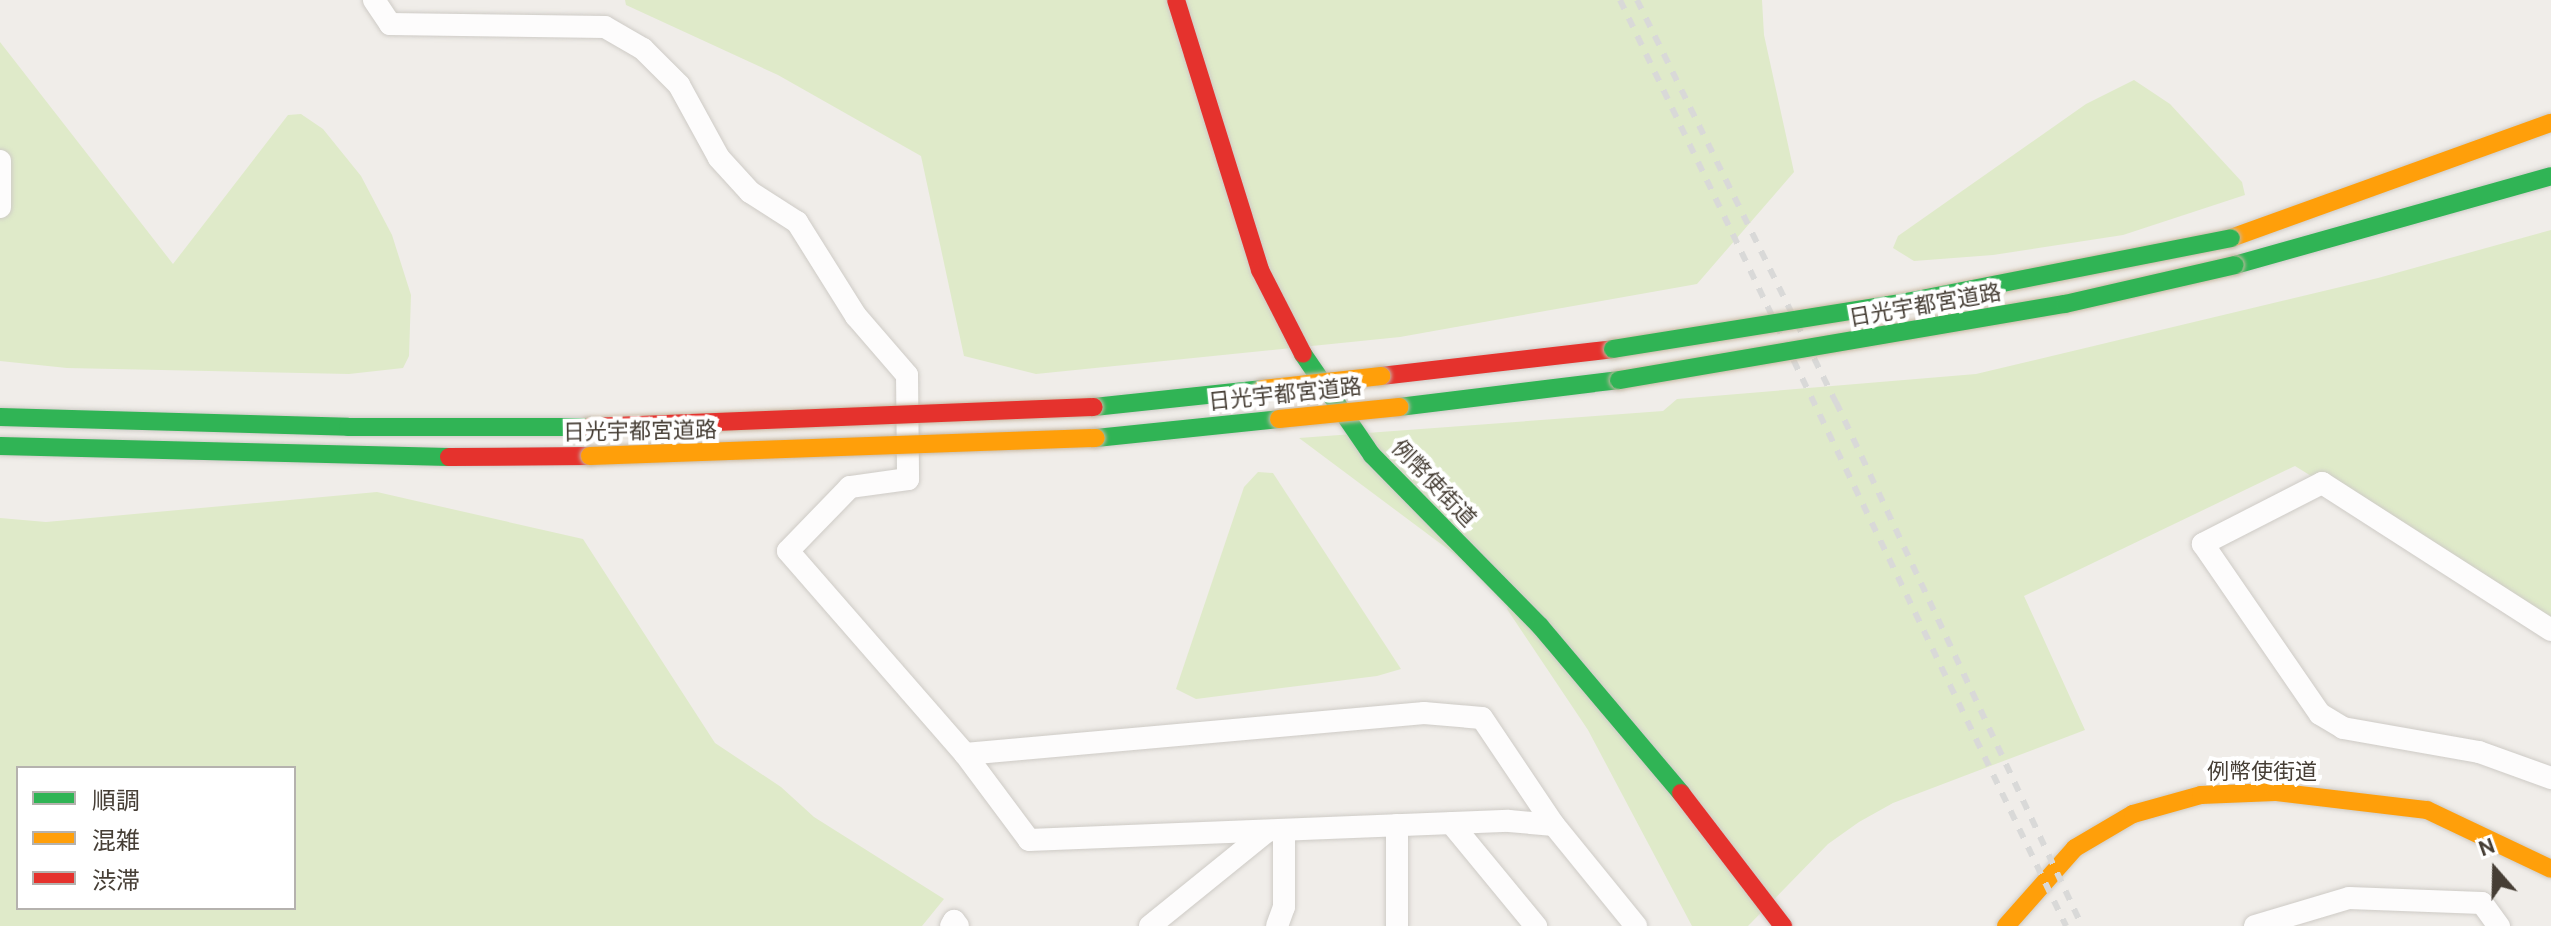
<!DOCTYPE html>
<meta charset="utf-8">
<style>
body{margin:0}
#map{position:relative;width:2551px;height:926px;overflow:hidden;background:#f0ede9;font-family:Cabin,"Noto Sans JP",sans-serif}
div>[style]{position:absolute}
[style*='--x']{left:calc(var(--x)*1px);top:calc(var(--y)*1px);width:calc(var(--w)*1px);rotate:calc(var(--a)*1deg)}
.green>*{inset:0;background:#dfeac9}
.roads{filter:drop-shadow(0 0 2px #cecbc6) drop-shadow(0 0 2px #cecbc6)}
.street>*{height:22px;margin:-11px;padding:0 11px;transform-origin:11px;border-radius:11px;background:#fdfcfc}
.fast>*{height:18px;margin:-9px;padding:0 9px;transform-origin:9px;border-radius:9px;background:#30b455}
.slow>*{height:18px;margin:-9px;padding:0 9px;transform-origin:9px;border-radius:9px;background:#ff9f0a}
.jam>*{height:18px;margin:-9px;padding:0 9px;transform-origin:9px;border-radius:9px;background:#e5322d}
.rail>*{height:6px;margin-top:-3px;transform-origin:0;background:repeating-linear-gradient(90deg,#d9d9d8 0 10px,transparent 0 20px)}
.bridges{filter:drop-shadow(0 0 2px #c8b9a4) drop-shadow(0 0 2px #c8b9a4)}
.fast-bridge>*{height:18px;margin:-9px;padding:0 9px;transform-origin:9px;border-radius:9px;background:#30b455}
.slow-bridge>*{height:18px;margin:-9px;padding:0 9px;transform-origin:9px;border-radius:9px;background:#ff9f0a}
.jam-bridge>*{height:18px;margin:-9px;padding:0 9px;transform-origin:9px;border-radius:9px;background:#e5322d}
span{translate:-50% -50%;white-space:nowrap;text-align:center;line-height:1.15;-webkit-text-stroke:8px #fff;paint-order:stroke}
.street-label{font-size:22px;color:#463e35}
.legend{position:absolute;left:16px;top:766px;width:280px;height:144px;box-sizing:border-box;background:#fff;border:2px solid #b5b2ae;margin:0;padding:10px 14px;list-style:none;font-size:24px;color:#463e35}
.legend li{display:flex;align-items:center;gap:16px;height:40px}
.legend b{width:40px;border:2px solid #b5b2ae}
.north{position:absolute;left:2455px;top:830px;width:80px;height:80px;-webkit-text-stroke:6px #fff;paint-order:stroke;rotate:340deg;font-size:22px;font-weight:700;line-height:32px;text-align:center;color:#463e35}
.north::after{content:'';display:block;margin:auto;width:28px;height:36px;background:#463e35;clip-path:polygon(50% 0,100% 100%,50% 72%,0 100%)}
</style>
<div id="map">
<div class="green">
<i style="clip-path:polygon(625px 0,1762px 0,1764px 35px,1794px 172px,1697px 284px,1400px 337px,1036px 374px,964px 356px,921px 156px,778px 75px,626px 5px)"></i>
<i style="clip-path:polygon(0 42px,173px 264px,288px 115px,301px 114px,323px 129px,361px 176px,392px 235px,411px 295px,409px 356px,403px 368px,349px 374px,67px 368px,0 361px)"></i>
<i style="clip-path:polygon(2134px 80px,2170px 104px,2242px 182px,2245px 195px,2123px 235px,1993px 255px,1914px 261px,1893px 248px,1898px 236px,2086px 104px)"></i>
<i style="clip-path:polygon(2551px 230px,2551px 625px,2295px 466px,2024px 596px,2085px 730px,1893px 803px,1859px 822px,1828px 844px,1748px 926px,1692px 926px,1588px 730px,1507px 609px,1512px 597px,1299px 438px,1663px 411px,1677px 399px,1976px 374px,2378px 278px)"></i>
<i style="clip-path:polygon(1258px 472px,1273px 473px,1401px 669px,1377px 676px,1196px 699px,1176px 689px,1244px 487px)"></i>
<i style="clip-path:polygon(evenodd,377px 492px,583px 539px,715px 743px,781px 787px,814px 817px,944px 899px,922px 926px,0 926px,0 518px,46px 522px,377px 492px,18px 768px,294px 768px,294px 908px,18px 908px,18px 768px)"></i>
</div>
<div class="roads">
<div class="street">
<i style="--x:374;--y:0;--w:29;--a:56"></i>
<i style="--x:390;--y:24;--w:215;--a:0.8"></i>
<i style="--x:605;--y:27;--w:44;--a:30.1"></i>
<i style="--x:643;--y:49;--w:51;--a:45"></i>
<i style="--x:679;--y:85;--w:83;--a:61.3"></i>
<i style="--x:719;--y:158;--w:46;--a:47.6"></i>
<i style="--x:750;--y:192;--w:56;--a:32.6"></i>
<i style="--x:797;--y:222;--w:111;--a:57.9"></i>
<i style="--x:856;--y:316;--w:78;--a:49.2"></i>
<i style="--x:907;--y:375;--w:104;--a:89.4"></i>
<i style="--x:908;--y:479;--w:59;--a:172.1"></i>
<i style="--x:850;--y:487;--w:89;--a:134.1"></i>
<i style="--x:788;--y:551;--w:269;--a:48.9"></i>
<i style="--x:965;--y:754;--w:107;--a:53.3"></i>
<i style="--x:1029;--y:840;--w:480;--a:-2.3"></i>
<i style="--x:1509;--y:821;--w:45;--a:5.1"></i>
<i style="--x:1554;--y:825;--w:130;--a:50.9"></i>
<i style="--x:0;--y:161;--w:46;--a:90"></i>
<i style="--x:2551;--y:630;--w:272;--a:-147.3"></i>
<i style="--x:2322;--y:483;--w:134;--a:152.9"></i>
<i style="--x:2203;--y:544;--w:206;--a:55.5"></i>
<i style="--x:2320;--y:714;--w:27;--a:31"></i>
<i style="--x:2343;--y:728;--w:138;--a:10"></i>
<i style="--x:2479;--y:752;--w:77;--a:19.9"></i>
<i style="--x:965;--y:754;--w:461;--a:-5.1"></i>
<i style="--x:1424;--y:713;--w:58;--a:4.9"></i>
<i style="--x:1482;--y:718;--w:129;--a:56.1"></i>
<i style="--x:1451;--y:823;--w:134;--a:50.5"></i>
<i style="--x:1397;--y:825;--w:101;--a:90"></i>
<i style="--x:951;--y:926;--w:6;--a:-59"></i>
<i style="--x:954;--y:921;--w:6;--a:51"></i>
<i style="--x:1150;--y:926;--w:149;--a:-39"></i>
<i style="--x:1277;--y:926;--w:20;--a:-70"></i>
<i style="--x:1284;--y:907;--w:76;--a:-90"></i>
<i style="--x:2255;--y:926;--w:98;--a:-16.6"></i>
<i style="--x:2349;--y:898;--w:133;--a:2.2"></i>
<i style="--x:2482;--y:903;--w:29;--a:54"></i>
</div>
<div class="fast">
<i style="--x:2235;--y:265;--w:328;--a:-15.7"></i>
<i style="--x:1303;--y:354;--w:122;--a:55.7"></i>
<i style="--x:1372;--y:455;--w:240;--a:45.5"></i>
<i style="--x:1540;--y:626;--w:219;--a:49.8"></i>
<i style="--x:1094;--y:407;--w:170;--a:-6.1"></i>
<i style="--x:1399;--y:407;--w:222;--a:-7"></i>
<i style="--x:0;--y:417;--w:348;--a:1.6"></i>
<i style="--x:348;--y:427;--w:242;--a:0"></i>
<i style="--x:1096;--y:438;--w:184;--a:-5.9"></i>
<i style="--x:0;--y:446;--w:449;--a:1.4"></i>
</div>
<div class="slow">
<i style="--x:2231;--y:238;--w:340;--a:-19.8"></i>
<i style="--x:2006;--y:926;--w:104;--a:-48.5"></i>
<i style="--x:2075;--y:848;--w:67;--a:-30.4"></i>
<i style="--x:2133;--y:814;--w:71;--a:-15.6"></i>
<i style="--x:2201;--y:795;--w:74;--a:-2.3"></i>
<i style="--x:2275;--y:792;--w:153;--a:6.8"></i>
<i style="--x:2427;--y:810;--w:137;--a:25.4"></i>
</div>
<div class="jam">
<i style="--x:1176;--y:0;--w:283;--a:72.7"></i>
<i style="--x:1260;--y:270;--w:94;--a:62.9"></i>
<i style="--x:1381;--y:376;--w:234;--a:-6.6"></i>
<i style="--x:449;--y:457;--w:141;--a:-0.4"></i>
<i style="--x:1681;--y:793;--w:168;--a:52.5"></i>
</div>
</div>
<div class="rail">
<i style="--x:1620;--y:0;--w:1028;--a:64.28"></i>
<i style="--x:1637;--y:0;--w:449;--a:63.7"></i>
<i style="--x:1836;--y:402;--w:579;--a:64.85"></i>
</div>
<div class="bridges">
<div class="fast-bridge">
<i style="--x:1613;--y:349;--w:297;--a:-9.1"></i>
<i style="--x:1906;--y:302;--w:331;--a:-11.1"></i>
<i style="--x:1619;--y:380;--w:452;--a:-9.7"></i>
<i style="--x:2065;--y:304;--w:174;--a:-12.9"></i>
</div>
<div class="slow-bridge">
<i style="--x:1263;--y:389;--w:119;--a:-6.3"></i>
<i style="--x:1279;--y:419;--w:121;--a:-5.7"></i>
<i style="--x:590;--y:456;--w:506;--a:-2.04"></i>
</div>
<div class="jam-bridge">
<i style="--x:590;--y:427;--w:504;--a:-2.27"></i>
</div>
</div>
<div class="street-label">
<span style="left:1925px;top:305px;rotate:-10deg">日光宇都宮道路</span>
<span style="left:1285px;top:394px;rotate:-6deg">日光宇都宮道路</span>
<span style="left:640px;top:431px;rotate:-1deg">日光宇都宮道路</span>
<span style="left:1434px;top:483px;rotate:46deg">例幣使街道</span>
<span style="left:2262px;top:772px">例幣使街道</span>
</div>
<ul class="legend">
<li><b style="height:10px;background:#30b455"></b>順調</li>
<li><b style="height:10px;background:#ff9f0a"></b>混雑</li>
<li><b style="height:10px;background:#e5322d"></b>渋滞</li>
</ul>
<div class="north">N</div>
</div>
